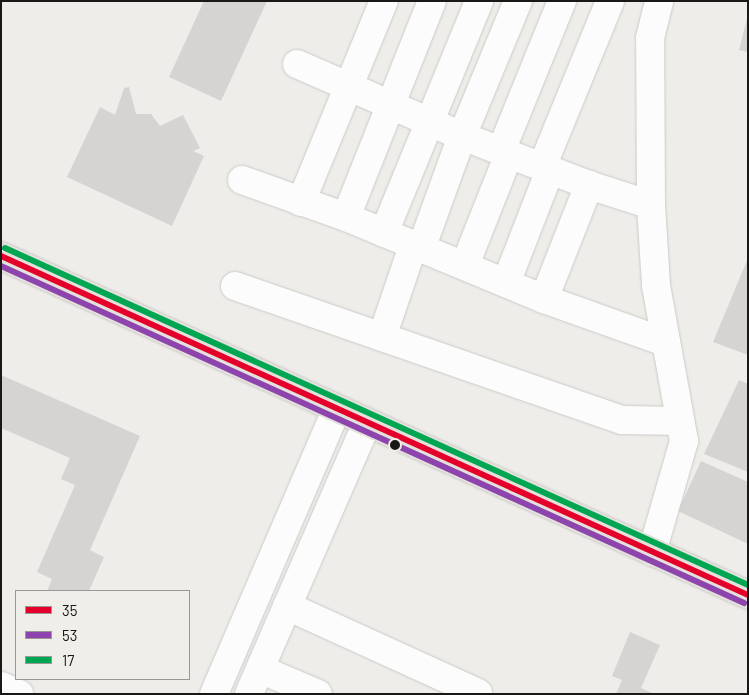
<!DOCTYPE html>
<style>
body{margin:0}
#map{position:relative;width:749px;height:695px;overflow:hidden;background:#efedea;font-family:Barlow,sans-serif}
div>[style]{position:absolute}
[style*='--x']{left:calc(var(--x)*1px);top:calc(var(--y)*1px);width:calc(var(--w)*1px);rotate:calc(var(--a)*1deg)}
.building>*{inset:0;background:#d6d4d2}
.roads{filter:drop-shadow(0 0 1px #cbcac7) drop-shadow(0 0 1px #cbcac7)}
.minor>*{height:28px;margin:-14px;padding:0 14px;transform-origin:14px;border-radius:14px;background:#fdfcfc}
.major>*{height:28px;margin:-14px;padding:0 14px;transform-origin:14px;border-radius:14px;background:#e4e1dc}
.bus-1>*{height:6px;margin:-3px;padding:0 3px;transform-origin:3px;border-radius:3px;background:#e4002b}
.bus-2>*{height:6px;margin:-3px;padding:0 3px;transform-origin:3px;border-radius:3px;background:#8e44ad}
.bus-3>*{height:6px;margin:-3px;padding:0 3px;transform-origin:3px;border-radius:3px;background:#00a651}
.dots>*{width:14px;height:14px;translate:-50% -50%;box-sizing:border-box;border:2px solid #f0eee9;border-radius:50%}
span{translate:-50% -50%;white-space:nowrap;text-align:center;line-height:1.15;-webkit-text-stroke:4px #f0eee9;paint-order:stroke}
.frame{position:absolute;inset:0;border:2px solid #191817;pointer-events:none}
.legend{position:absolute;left:15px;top:590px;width:175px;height:90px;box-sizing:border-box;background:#f0eee9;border:1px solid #9a9895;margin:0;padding:6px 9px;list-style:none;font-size:15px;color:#191817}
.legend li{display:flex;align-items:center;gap:10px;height:25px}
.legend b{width:25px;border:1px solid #9a9895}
</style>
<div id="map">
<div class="building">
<i style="clip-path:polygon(204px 1px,267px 1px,221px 101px,169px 77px)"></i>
<i style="clip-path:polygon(748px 15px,748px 52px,739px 50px)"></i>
<i style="clip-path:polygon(129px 87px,136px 114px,151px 114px,160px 126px,183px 115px,200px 148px,193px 151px,204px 156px,172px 226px,67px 177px,100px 107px,115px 115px,124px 88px)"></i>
<i style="clip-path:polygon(748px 258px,748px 355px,713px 342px)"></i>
<i style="clip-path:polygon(1px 375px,140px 436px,90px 550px,104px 557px,89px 591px,47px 591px,52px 579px,37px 572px,75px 485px,61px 479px,70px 458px,1px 428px)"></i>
<i style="clip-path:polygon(739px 380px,748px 384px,748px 472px,704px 454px)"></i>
<i style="clip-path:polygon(701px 461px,748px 482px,748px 544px,678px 511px)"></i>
<i style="clip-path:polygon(630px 632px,660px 645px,641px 688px,654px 694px,616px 694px,622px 680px,612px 676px)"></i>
</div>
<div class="roads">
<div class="minor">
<i style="--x:297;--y:64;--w:180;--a:23.6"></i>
<i style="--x:462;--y:136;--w:136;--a:21.1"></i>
<i style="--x:589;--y:185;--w:65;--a:17.9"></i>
<i style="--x:501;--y:151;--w:162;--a:-67.9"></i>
<i style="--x:542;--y:167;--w:179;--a:-67.7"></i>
<i style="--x:242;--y:180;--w:110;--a:19.6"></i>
<i style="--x:346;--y:217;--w:214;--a:22.5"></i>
<i style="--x:544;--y:299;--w:128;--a:19.6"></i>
<i style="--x:301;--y:202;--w:217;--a:-67.6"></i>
<i style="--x:346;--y:217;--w:232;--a:-68.3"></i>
<i style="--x:384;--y:233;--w:251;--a:-67.7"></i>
<i style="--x:421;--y:249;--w:120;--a:-70.1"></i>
<i style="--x:462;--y:136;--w:146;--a:-67.5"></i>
<i style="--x:465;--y:265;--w:119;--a:-68.4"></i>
<i style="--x:506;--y:283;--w:121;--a:-68.7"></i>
<i style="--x:235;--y:286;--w:410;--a:19.1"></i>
<i style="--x:623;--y:420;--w:57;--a:1"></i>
<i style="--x:544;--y:299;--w:123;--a:-68.5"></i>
<i style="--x:382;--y:337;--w:96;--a:-71.2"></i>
<i style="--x:652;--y:552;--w:116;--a:-73.9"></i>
<i style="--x:684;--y:441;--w:158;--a:-100.2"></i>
<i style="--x:656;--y:285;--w:80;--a:-93.6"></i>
<i style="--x:651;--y:205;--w:167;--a:-90.3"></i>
<i style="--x:650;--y:38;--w:38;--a:-76"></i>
<i style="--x:287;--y:606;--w:210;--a:24.5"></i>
<i style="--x:260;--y:669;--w:63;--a:23.3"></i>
<i style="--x:1;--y:686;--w:20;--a:24"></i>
<i style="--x:214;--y:694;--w:310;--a:-66.7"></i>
<i style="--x:249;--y:694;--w:296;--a:-66.5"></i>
</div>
<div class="major">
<i style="--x:1;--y:256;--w:820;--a:24.41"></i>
</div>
</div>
<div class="bus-1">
<i style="--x:1;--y:256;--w:820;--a:24.41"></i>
</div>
<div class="bus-2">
<i style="--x:1;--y:266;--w:816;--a:24.4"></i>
</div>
<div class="bus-3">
<i style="--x:5;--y:248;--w:816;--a:24.4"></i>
</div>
<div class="dots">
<i style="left:395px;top:445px;background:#191817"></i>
</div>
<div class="frame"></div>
<ul class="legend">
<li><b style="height:6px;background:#e4002b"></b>35</li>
<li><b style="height:6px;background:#8e44ad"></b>53</li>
<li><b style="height:6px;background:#00a651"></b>17</li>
</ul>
</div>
